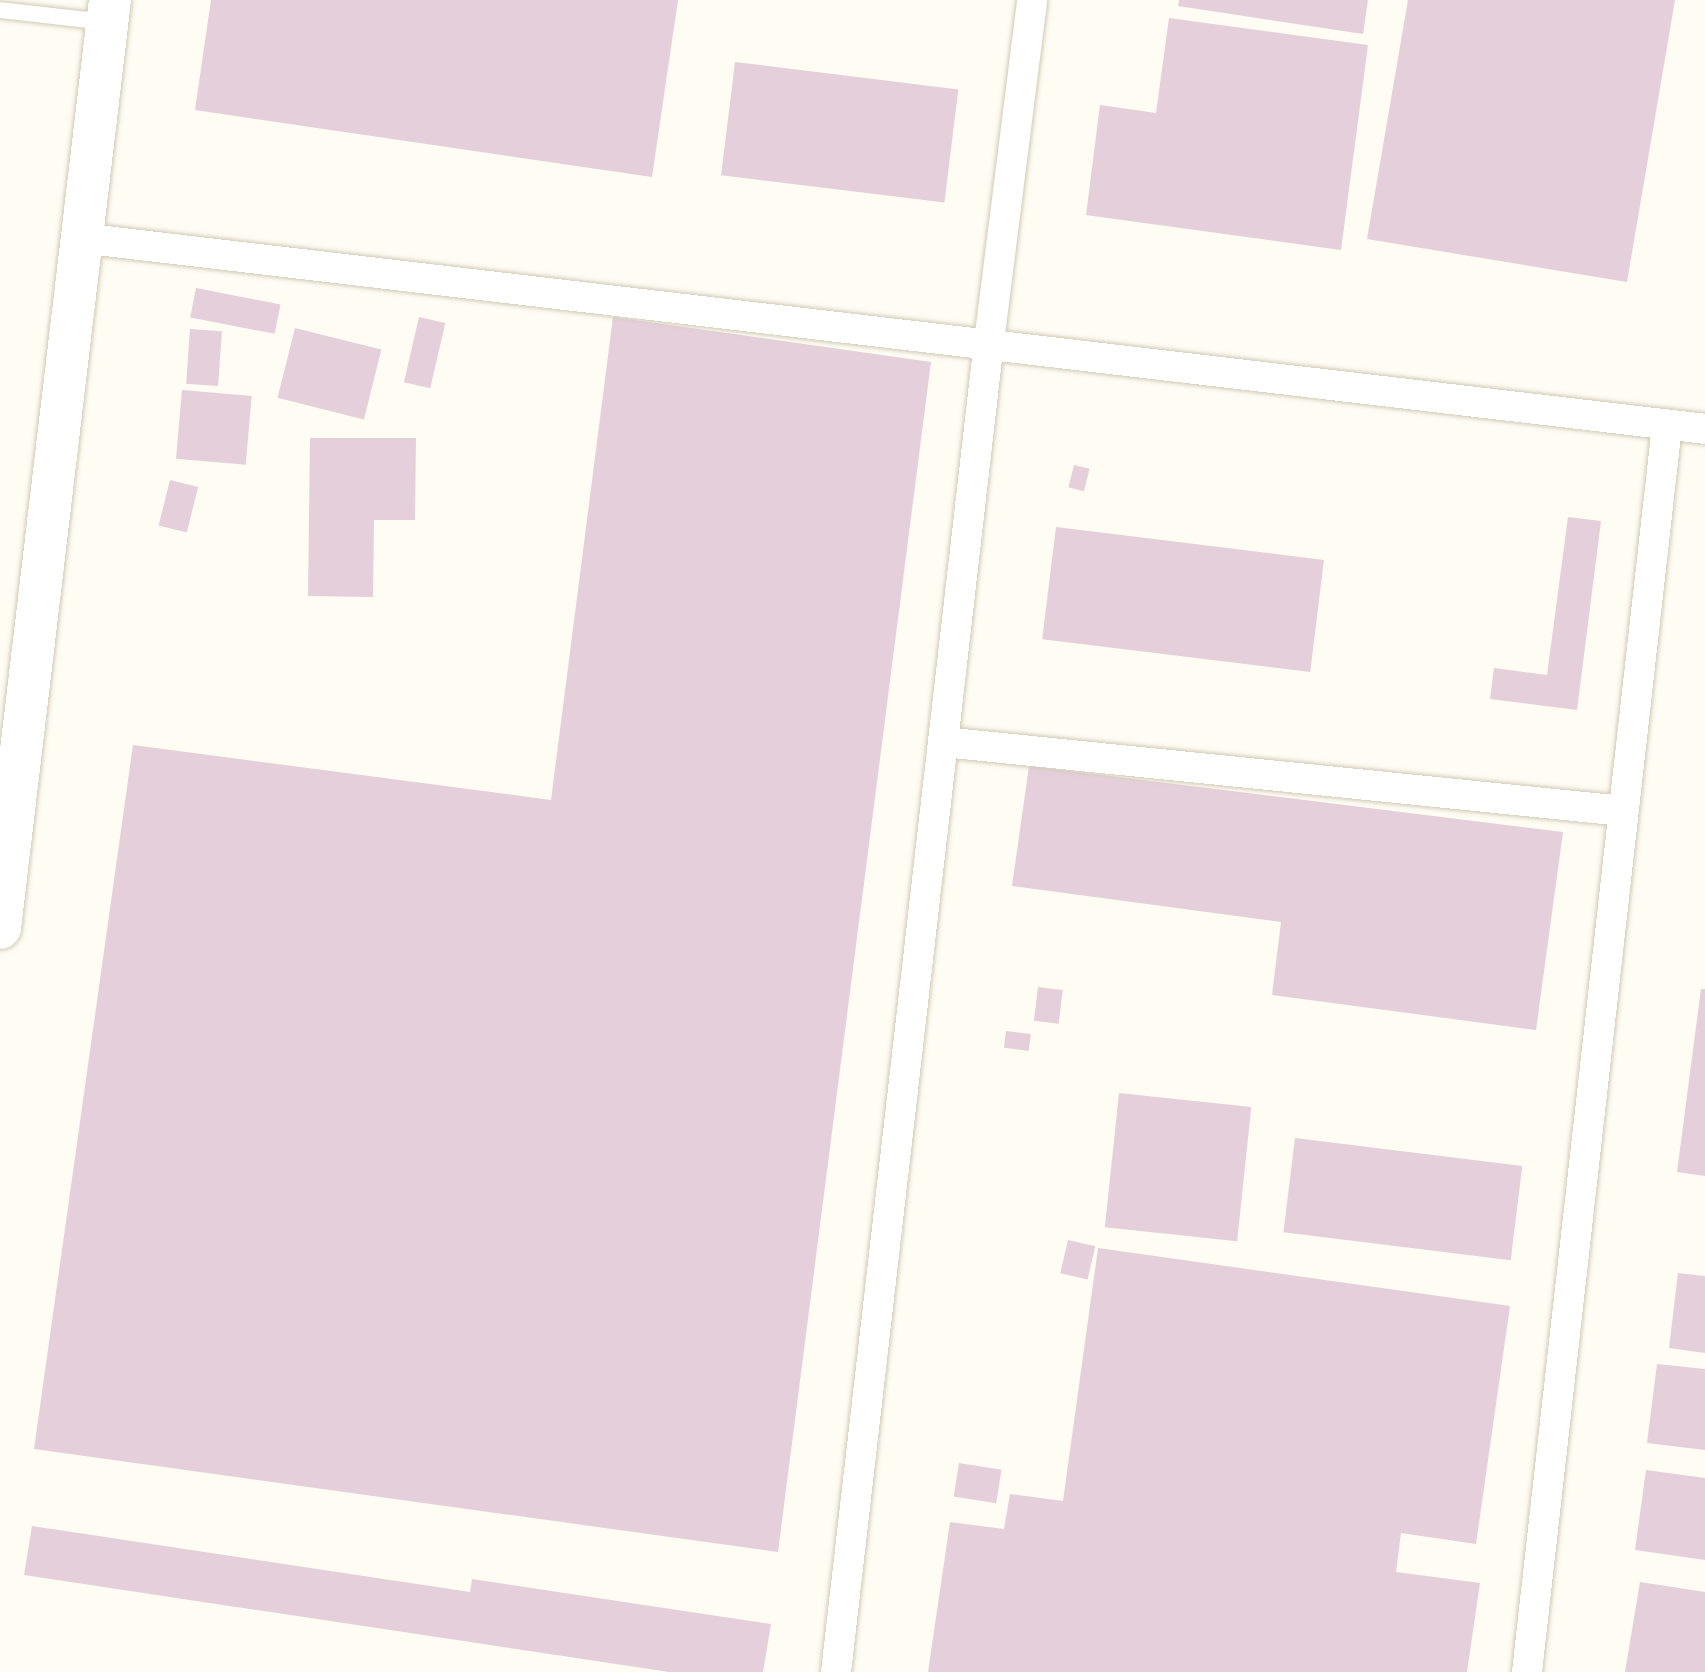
<!DOCTYPE html>
<style>
body{margin:0}
#map{position:relative;width:1705px;height:1672px;overflow:hidden;background:#fefcf3;font-family:"Work Sans",sans-serif}
div>[style]{position:absolute}
[style*='--x']{left:calc(var(--x)*1px);top:calc(var(--y)*1px);width:calc(var(--w)*1px);rotate:calc(var(--a)*1deg)}
.building>*{inset:0;background:#e5cfda;transform-origin:0 0}
.roads{filter:drop-shadow(0 0 2px #d0c9b5) drop-shadow(0 0 2px #d0c9b5)}
.lane>*{height:16px;margin:-8px;padding:0 8px;transform-origin:8px;border-radius:8px;background:#fff}
.street>*{height:30px;margin:-15px;padding:0 15px;transform-origin:15px;border-radius:15px;background:#fff}
.secondary>*{height:42px;margin:-21px;padding:0 21px;transform-origin:21px;border-radius:21px;background:#fff}
span{translate:-50% -50%;white-space:nowrap;text-align:center;line-height:1.15;-webkit-text-stroke:7px #fefcf3;paint-order:stroke}
</style>
<div id="map">
<div class="building">
<i style="clip-path:polygon(211px 0,678px 0,652px 177px,195px 110px)"></i>
<i style="clip-path:polygon(1179px 0,1368px 0,1363px 34px,1178px 6px)"></i>
<i style="clip-path:polygon(1408px 0,1675px 0,1627px 282px,1367px 239px)"></i>
<i style="clip-path:polygon(1169px 18px,1368px 45px,1341px 250px,1086px 215px,1100px 105px,1156px 113px)"></i>
<i style="left:735px;top:62px;width:225px;height:114px;rotate:7deg"></i>
<i style="left:196px;top:288px;width:86px;height:30px;rotate:11deg"></i>
<i style="left:419px;top:317px;width:27px;height:67px;rotate:13deg"></i>
<i style="clip-path:polygon(613px 317px,931px 362px,778px 1552px,34px 1449px,133px 745px,551px 800px)"></i>
<i style="left:295px;top:328px;width:89px;height:72px;rotate:14deg"></i>
<i style="left:190px;top:329px;width:32px;height:55px;rotate:4deg"></i>
<i style="left:182px;top:390px;width:70px;height:69px;rotate:5deg"></i>
<i style="clip-path:polygon(310px 438px,416px 438px,415px 520px,374px 520px,373px 597px,308px 596px)"></i>
<i style="left:1074px;top:465px;width:16px;height:23px;rotate:14deg"></i>
<i style="left:170px;top:480px;width:29px;height:47px;rotate:14deg"></i>
<i style="clip-path:polygon(1568px 517px,1601px 521px,1577px 710px,1490px 699px,1494px 668px,1547px 675px)"></i>
<i style="left:1056px;top:527px;width:270px;height:113px;rotate:7deg"></i>
<i style="clip-path:polygon(1029px 766px,1563px 832px,1536px 1030px,1272px 995px,1281px 922px,1012px 886px)"></i>
<i style="left:1038px;top:987px;width:25px;height:34px;rotate:7deg"></i>
<i style="clip-path:polygon(1701px 989px,1705px 989px,1705px 1176px,1677px 1172px)"></i>
<i style="left:1006px;top:1031px;width:25px;height:17px;rotate:7deg"></i>
<i style="left:1119px;top:1093px;width:133px;height:135px;rotate:6deg"></i>
<i style="left:1295px;top:1138px;width:229px;height:95px;rotate:7deg"></i>
<i style="left:1068px;top:1240px;width:28px;height:34px;rotate:13deg"></i>
<i style="clip-path:polygon(1098px 1248px,1510px 1306px,1476px 1544px,1401px 1533px,1396px 1572px,1480px 1583px,1467px 1672px,928px 1672px,950px 1522px,1004px 1529px,1010px 1494px,1063px 1501px)"></i>
<i style="clip-path:polygon(1678px 1273px,1705px 1276px,1705px 1353px,1669px 1348px)"></i>
<i style="clip-path:polygon(1657px 1364px,1705px 1369px,1705px 1450px,1647px 1443px)"></i>
<i style="left:959px;top:1463px;width:43px;height:34px;rotate:9deg"></i>
<i style="clip-path:polygon(1646px 1470px,1705px 1478px,1705px 1560px,1635px 1550px)"></i>
<i style="clip-path:polygon(32px 1526px,470px 1592px,472px 1579px,771px 1624px,763px 1672px,669px 1672px,24px 1575px)"></i>
<i style="clip-path:polygon(1640px 1582px,1705px 1592px,1705px 1672px,1625px 1672px)"></i>
</div>
<div class="roads">
<div class="lane">
<i style="--x:0;--y:10;--w:107;--a:6.5"></i>
</div>
<div class="street">
<i style="--x:80;--y:238;--w:1636;--a:6.7"></i>
<i style="--x:943;--y:742;--w:684;--a:5.79"></i>
<i style="--x:836;--y:1672;--w:1339;--a:-83.44"></i>
<i style="--x:989;--y:342;--w:345;--a:-82.8"></i>
<i style="--x:1527;--y:1672;--w:1255;--a:-83.59"></i>
</div>
<div class="secondary">
<i style="--x:0;--y:928;--w:934;--a:-83.24"></i>
</div>
</div>
</div>
